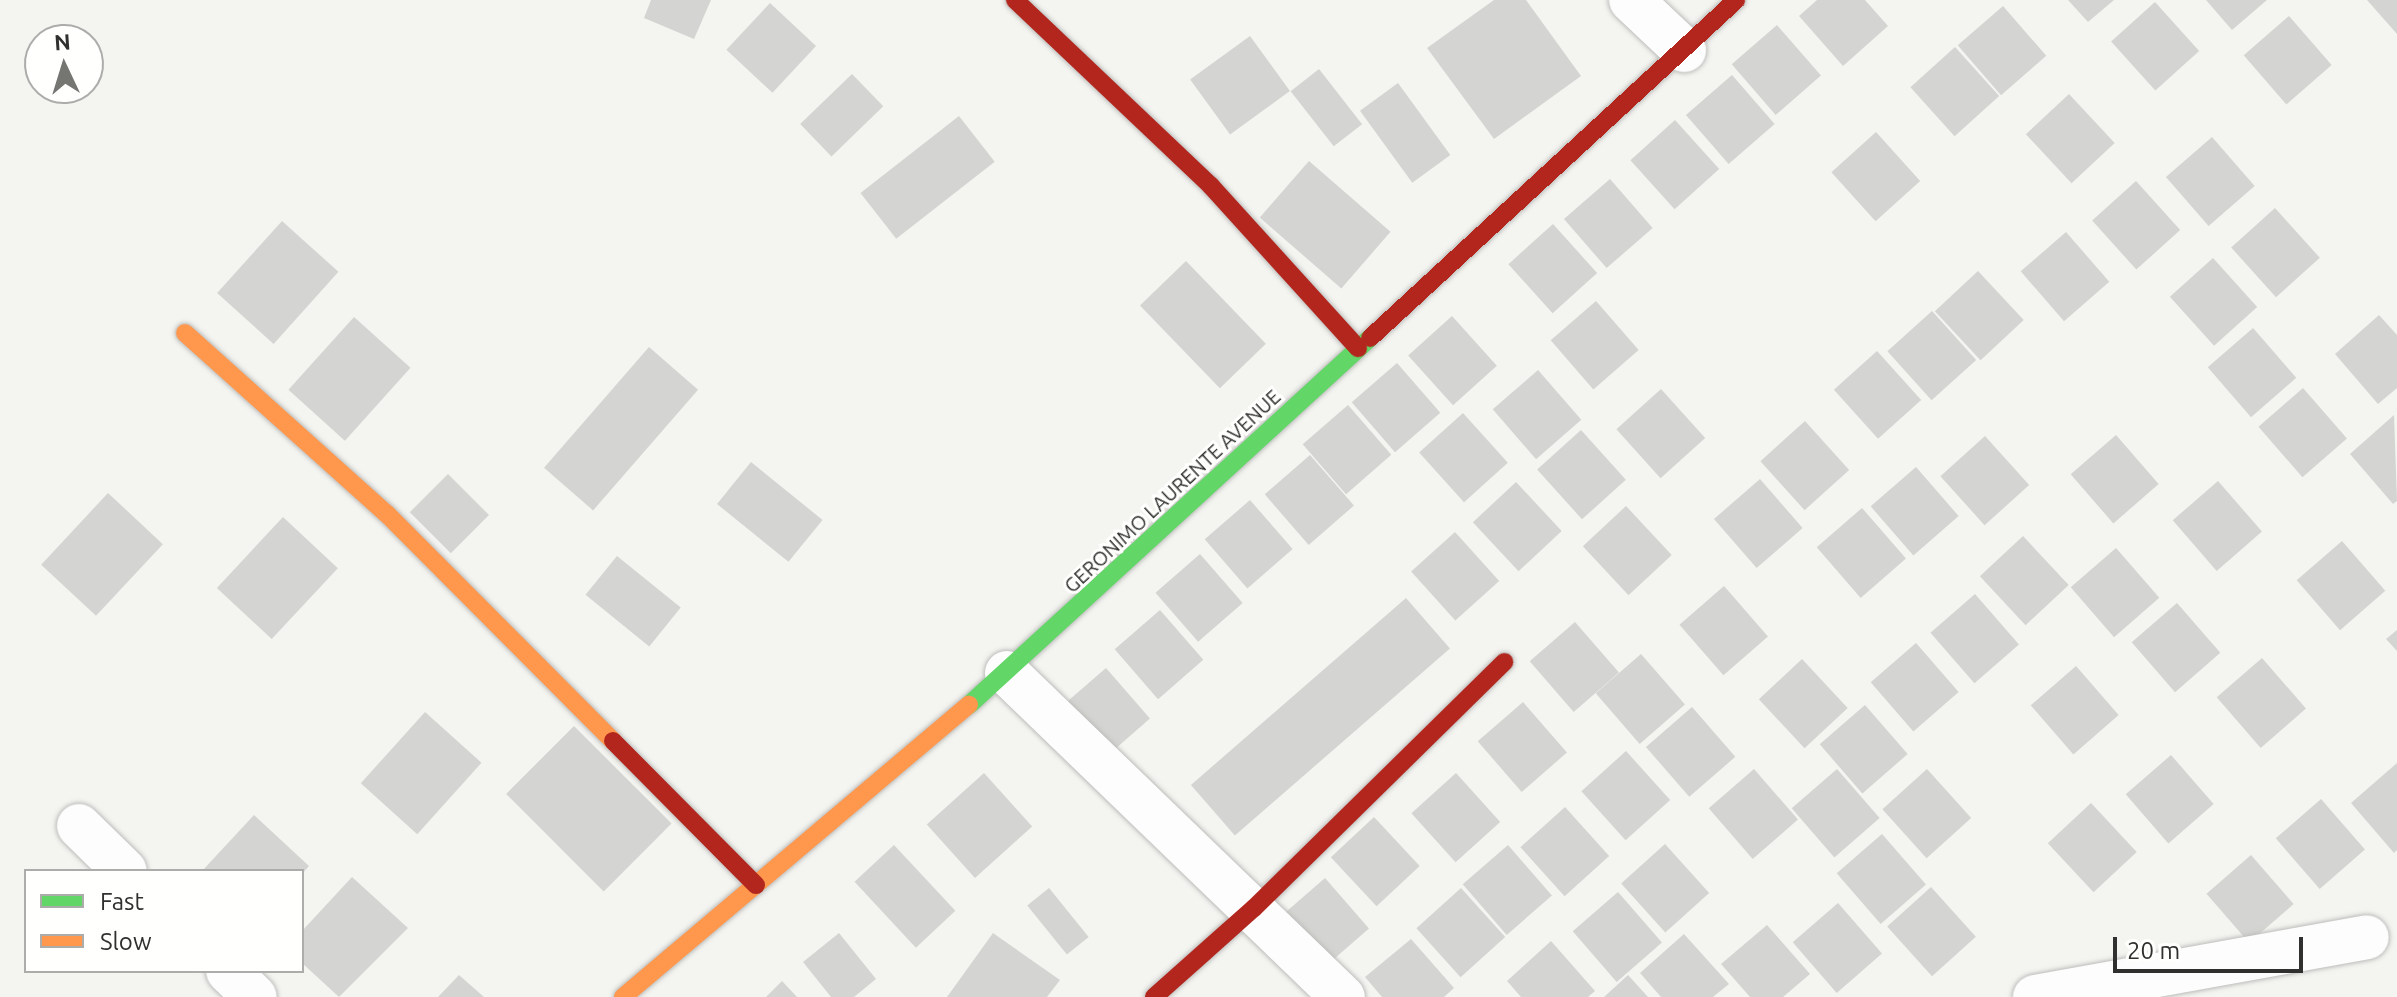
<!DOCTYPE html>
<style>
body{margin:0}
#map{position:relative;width:2397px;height:997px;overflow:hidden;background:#f4f4f1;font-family:Ubuntu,sans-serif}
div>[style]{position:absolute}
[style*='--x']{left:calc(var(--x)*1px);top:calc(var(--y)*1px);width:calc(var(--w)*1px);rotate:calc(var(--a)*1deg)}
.building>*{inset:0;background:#d4d4d2;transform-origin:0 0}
.roads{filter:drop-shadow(0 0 2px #bdbdbb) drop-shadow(0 0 2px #bdbdbb)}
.street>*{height:44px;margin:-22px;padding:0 22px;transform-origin:22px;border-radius:22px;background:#fdfdfd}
.fast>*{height:18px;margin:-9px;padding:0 9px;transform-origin:9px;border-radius:9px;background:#63d668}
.slow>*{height:18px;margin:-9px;padding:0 9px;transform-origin:9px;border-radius:9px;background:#ff974d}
.jam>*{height:18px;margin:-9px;padding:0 9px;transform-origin:9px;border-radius:9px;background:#b3261e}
span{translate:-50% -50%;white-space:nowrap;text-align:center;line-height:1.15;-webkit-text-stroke:6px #fffffe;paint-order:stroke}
.street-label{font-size:20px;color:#30302e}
.legend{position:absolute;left:24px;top:869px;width:280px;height:104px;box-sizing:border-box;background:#fffffe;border:2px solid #acacab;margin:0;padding:10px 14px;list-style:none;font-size:24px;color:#30302e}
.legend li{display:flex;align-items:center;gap:16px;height:40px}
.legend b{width:40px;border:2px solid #acacab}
.north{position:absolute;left:24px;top:24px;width:80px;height:80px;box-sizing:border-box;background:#fffffe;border:2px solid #acacab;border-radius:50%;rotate:356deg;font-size:22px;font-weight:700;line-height:32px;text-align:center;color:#30302e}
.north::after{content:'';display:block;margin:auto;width:28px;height:36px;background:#757572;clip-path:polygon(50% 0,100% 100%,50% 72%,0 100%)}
.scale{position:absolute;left:2113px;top:937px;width:190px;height:36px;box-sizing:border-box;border:4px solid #30302e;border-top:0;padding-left:10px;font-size:24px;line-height:28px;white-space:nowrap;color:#30302e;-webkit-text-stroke:6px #fffffe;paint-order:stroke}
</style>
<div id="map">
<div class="building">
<i style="clip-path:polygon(651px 0,711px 0,694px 39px,644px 18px)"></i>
<i style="clip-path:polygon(1494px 0,1526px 0,1581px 76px,1494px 139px,1427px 48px)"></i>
<i style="clip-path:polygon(1817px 0,1865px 0,1888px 26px,1843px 66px,1799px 16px)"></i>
<i style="clip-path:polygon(2068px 0,2114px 0,2088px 22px)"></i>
<i style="clip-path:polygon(2206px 0,2267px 0,2232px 30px)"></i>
<i style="clip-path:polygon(2367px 0,2397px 0,2397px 34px)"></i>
<i style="left:2155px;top:2px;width:66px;height:59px;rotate:48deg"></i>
<i style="left:770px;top:3px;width:63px;height:64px;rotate:43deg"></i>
<i style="left:2003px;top:6px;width:66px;height:60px;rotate:49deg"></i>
<i style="left:2289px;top:16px;width:65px;height:60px;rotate:49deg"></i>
<i style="left:1777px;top:25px;width:67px;height:60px;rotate:49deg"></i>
<i style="left:1250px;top:36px;width:68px;height:74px;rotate:54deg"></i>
<i style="left:1955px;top:47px;width:66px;height:60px;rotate:48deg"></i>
<i style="left:1319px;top:69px;width:70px;height:36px;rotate:52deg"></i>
<i style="left:852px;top:74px;width:45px;height:72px;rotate:46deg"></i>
<i style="left:1732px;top:75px;width:65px;height:61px;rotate:49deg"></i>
<i style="left:1398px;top:83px;width:89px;height:47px;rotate:54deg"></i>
<i style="left:2069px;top:94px;width:67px;height:59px;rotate:47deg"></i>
<i style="left:959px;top:116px;width:58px;height:125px;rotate:52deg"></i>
<i style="left:1675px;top:120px;width:66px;height:60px;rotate:48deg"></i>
<i style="left:1876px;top:132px;width:66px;height:60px;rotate:48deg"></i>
<i style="left:2212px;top:137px;width:65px;height:61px;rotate:49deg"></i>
<i style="left:1309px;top:161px;width:108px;height:75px;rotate:41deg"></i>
<i style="left:1610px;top:179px;width:65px;height:61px;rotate:49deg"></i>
<i style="left:2136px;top:181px;width:66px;height:59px;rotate:48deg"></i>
<i style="left:2275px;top:208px;width:67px;height:59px;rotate:48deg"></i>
<i style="left:282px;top:221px;width:76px;height:97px;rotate:42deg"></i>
<i style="left:1553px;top:224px;width:66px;height:60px;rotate:48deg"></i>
<i style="left:2066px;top:232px;width:66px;height:60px;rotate:49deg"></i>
<i style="left:2213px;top:258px;width:66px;height:58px;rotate:48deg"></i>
<i style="left:1186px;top:261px;width:115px;height:64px;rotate:46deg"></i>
<i style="left:1978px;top:271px;width:67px;height:59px;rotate:47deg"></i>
<i style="left:1596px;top:301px;width:65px;height:60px;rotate:49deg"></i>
<i style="left:1932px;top:311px;width:66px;height:60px;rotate:48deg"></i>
<i style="clip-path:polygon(2379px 315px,2397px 335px,2397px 388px,2378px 404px,2335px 354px)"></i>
<i style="left:1452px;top:316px;width:67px;height:59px;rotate:48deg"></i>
<i style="left:354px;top:317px;width:76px;height:98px;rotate:42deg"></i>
<i style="left:2253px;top:328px;width:66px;height:60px;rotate:49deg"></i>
<i style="left:649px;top:347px;width:65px;height:160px;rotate:41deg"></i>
<i style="left:1877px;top:351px;width:66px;height:58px;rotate:48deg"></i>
<i style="left:1397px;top:363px;width:66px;height:60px;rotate:49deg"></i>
<i style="left:1538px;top:370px;width:66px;height:60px;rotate:49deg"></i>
<i style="left:2303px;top:388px;width:67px;height:59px;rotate:49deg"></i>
<i style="left:1661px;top:389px;width:66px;height:60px;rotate:48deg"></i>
<i style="left:1348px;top:405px;width:66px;height:60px;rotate:49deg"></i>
<i style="left:1463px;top:413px;width:67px;height:59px;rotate:48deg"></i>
<i style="clip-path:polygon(2394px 415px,2397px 501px,2393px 504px,2350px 454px)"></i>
<i style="left:1805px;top:421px;width:66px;height:60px;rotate:48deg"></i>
<i style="left:1581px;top:430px;width:67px;height:59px;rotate:48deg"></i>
<i style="left:2116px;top:435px;width:65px;height:60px;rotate:49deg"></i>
<i style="left:1985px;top:436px;width:66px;height:60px;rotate:48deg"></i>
<i style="left:1310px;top:455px;width:67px;height:60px;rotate:49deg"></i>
<i style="left:751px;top:462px;width:92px;height:54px;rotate:39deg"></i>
<i style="left:1916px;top:467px;width:65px;height:60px;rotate:49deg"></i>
<i style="left:448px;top:474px;width:58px;height:54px;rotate:45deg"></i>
<i style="left:1760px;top:479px;width:65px;height:61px;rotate:49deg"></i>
<i style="left:2218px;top:481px;width:67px;height:60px;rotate:49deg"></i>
<i style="left:1516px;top:482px;width:67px;height:59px;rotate:47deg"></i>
<i style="left:108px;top:493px;width:75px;height:98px;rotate:43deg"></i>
<i style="left:1250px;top:500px;width:65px;height:60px;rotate:49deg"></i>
<i style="left:1626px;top:506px;width:67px;height:59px;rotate:47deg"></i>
<i style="left:1862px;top:508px;width:67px;height:60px;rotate:49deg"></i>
<i style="left:283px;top:517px;width:75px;height:97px;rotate:43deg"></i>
<i style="left:1455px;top:532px;width:66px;height:59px;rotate:48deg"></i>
<i style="left:2023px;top:536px;width:67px;height:59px;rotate:47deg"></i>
<i style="left:2342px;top:541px;width:66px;height:60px;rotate:49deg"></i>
<i style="left:2116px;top:548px;width:66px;height:60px;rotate:49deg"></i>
<i style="left:1200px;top:554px;width:65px;height:59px;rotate:49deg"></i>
<i style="left:617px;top:556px;width:82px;height:50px;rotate:39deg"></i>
<i style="left:1724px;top:586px;width:67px;height:59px;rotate:49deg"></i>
<i style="left:1975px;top:594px;width:67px;height:59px;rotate:49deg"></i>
<i style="left:1406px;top:598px;width:67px;height:285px;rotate:49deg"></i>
<i style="left:2177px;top:603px;width:66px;height:60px;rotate:49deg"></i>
<i style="left:1160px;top:610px;width:66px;height:60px;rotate:49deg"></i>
<i style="left:1575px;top:622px;width:67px;height:60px;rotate:49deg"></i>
<i style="clip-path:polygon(2397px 630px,2397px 651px,2386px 639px)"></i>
<i style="left:1916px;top:643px;width:65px;height:60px;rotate:49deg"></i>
<i style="left:1641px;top:654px;width:67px;height:60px;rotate:49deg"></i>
<i style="left:2262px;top:658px;width:67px;height:60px;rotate:49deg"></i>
<i style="left:1802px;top:659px;width:67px;height:59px;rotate:47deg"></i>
<i style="left:2076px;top:666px;width:65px;height:60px;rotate:49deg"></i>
<i style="left:1106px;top:668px;width:67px;height:60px;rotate:49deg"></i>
<i style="left:1523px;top:702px;width:67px;height:60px;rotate:49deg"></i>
<i style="left:1865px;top:705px;width:65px;height:60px;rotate:49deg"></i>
<i style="left:1692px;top:707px;width:66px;height:61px;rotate:49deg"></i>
<i style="left:425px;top:712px;width:76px;height:96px;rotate:42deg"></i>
<i style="left:574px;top:726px;width:138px;height:96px;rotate:45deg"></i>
<i style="left:1626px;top:751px;width:66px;height:60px;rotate:48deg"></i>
<i style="left:2171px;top:755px;width:65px;height:60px;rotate:49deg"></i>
<i style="clip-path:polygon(2397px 763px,2397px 850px,2394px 853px,2351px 803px)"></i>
<i style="left:1754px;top:769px;width:67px;height:60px;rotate:49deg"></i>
<i style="left:1837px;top:769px;width:65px;height:60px;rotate:49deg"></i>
<i style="left:1927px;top:769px;width:66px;height:60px;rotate:48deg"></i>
<i style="left:984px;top:773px;width:72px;height:77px;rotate:48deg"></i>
<i style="left:1456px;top:773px;width:66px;height:60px;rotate:48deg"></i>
<i style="left:2321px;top:799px;width:67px;height:60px;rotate:49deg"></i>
<i style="left:2091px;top:803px;width:67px;height:59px;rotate:47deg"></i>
<i style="left:1565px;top:807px;width:66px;height:60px;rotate:48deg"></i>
<i style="clip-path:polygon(254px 815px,309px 866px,302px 874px,302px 871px,202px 871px)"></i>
<i style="left:1374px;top:817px;width:67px;height:59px;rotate:47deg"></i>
<i style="left:1882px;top:834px;width:67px;height:60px;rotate:49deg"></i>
<i style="left:1665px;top:844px;width:66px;height:59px;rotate:48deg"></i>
<i style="left:894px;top:845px;width:90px;height:54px;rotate:47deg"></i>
<i style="left:1508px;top:845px;width:67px;height:60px;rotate:49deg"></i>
<i style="left:2251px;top:855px;width:65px;height:59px;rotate:49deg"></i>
<i style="clip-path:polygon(352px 877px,408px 928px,339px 997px,302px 963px,302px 931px)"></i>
<i style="left:1325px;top:878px;width:67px;height:59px;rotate:49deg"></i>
<i style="left:1931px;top:887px;width:67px;height:59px;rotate:48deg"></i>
<i style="left:1049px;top:888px;width:63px;height:28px;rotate:51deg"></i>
<i style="left:1461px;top:888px;width:66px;height:60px;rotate:48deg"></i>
<i style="left:1618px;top:892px;width:67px;height:60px;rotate:49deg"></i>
<i style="left:1838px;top:903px;width:67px;height:60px;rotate:49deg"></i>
<i style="clip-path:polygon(1767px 925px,1810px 974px,1783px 997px,1750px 997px,1721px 964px)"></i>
<i style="clip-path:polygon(839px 933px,876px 979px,854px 997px,831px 997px,803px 962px)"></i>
<i style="clip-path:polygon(993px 933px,1060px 980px,1047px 997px,947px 997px)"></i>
<i style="clip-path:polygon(1684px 934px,1729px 984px,1713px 997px,1661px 997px,1640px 973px)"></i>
<i style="clip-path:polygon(1411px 939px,1454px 988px,1444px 997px,1382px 997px,1365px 977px)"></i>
<i style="clip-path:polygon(1551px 941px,1595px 991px,1588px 997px,1521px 997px,1507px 981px)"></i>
<i style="clip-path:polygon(459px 975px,484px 997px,438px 997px)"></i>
<i style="clip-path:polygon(1628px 975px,1648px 997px,1604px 997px)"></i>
<i style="clip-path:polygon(782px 981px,797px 997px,766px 997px)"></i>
</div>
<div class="roads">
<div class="street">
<i style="--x:1631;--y:0;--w:73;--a:43.3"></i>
<i style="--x:1007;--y:673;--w:467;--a:44"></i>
<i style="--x:79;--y:826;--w:64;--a:44.4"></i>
<i style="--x:228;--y:971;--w:37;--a:44"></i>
<i style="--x:2035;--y:997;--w:337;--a:-10.2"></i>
</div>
<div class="fast">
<i style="--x:969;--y:705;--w:544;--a:-42.47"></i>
</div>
<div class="slow">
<i style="--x:185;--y:333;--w:271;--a:41.9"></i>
<i style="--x:387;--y:514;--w:320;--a:45.1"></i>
<i style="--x:623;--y:997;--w:453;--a:-40.2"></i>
</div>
<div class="jam">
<i style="--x:1015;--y:0;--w:270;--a:43.5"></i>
<i style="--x:1211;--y:186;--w:219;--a:47.8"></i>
<i style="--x:1370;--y:338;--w:498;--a:-42.7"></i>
<i style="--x:613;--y:741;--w:203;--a:45.2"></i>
<i style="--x:1154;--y:997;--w:134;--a:-41.7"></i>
<i style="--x:1254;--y:908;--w:351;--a:-44.5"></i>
</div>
</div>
<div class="street-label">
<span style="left:1172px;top:491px;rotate:-43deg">GERONIMO LAURENTE AVENUE</span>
</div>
<ul class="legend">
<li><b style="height:10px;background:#63d668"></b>Fast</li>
<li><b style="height:10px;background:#ff974d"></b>Slow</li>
</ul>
<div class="north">N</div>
<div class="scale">20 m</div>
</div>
